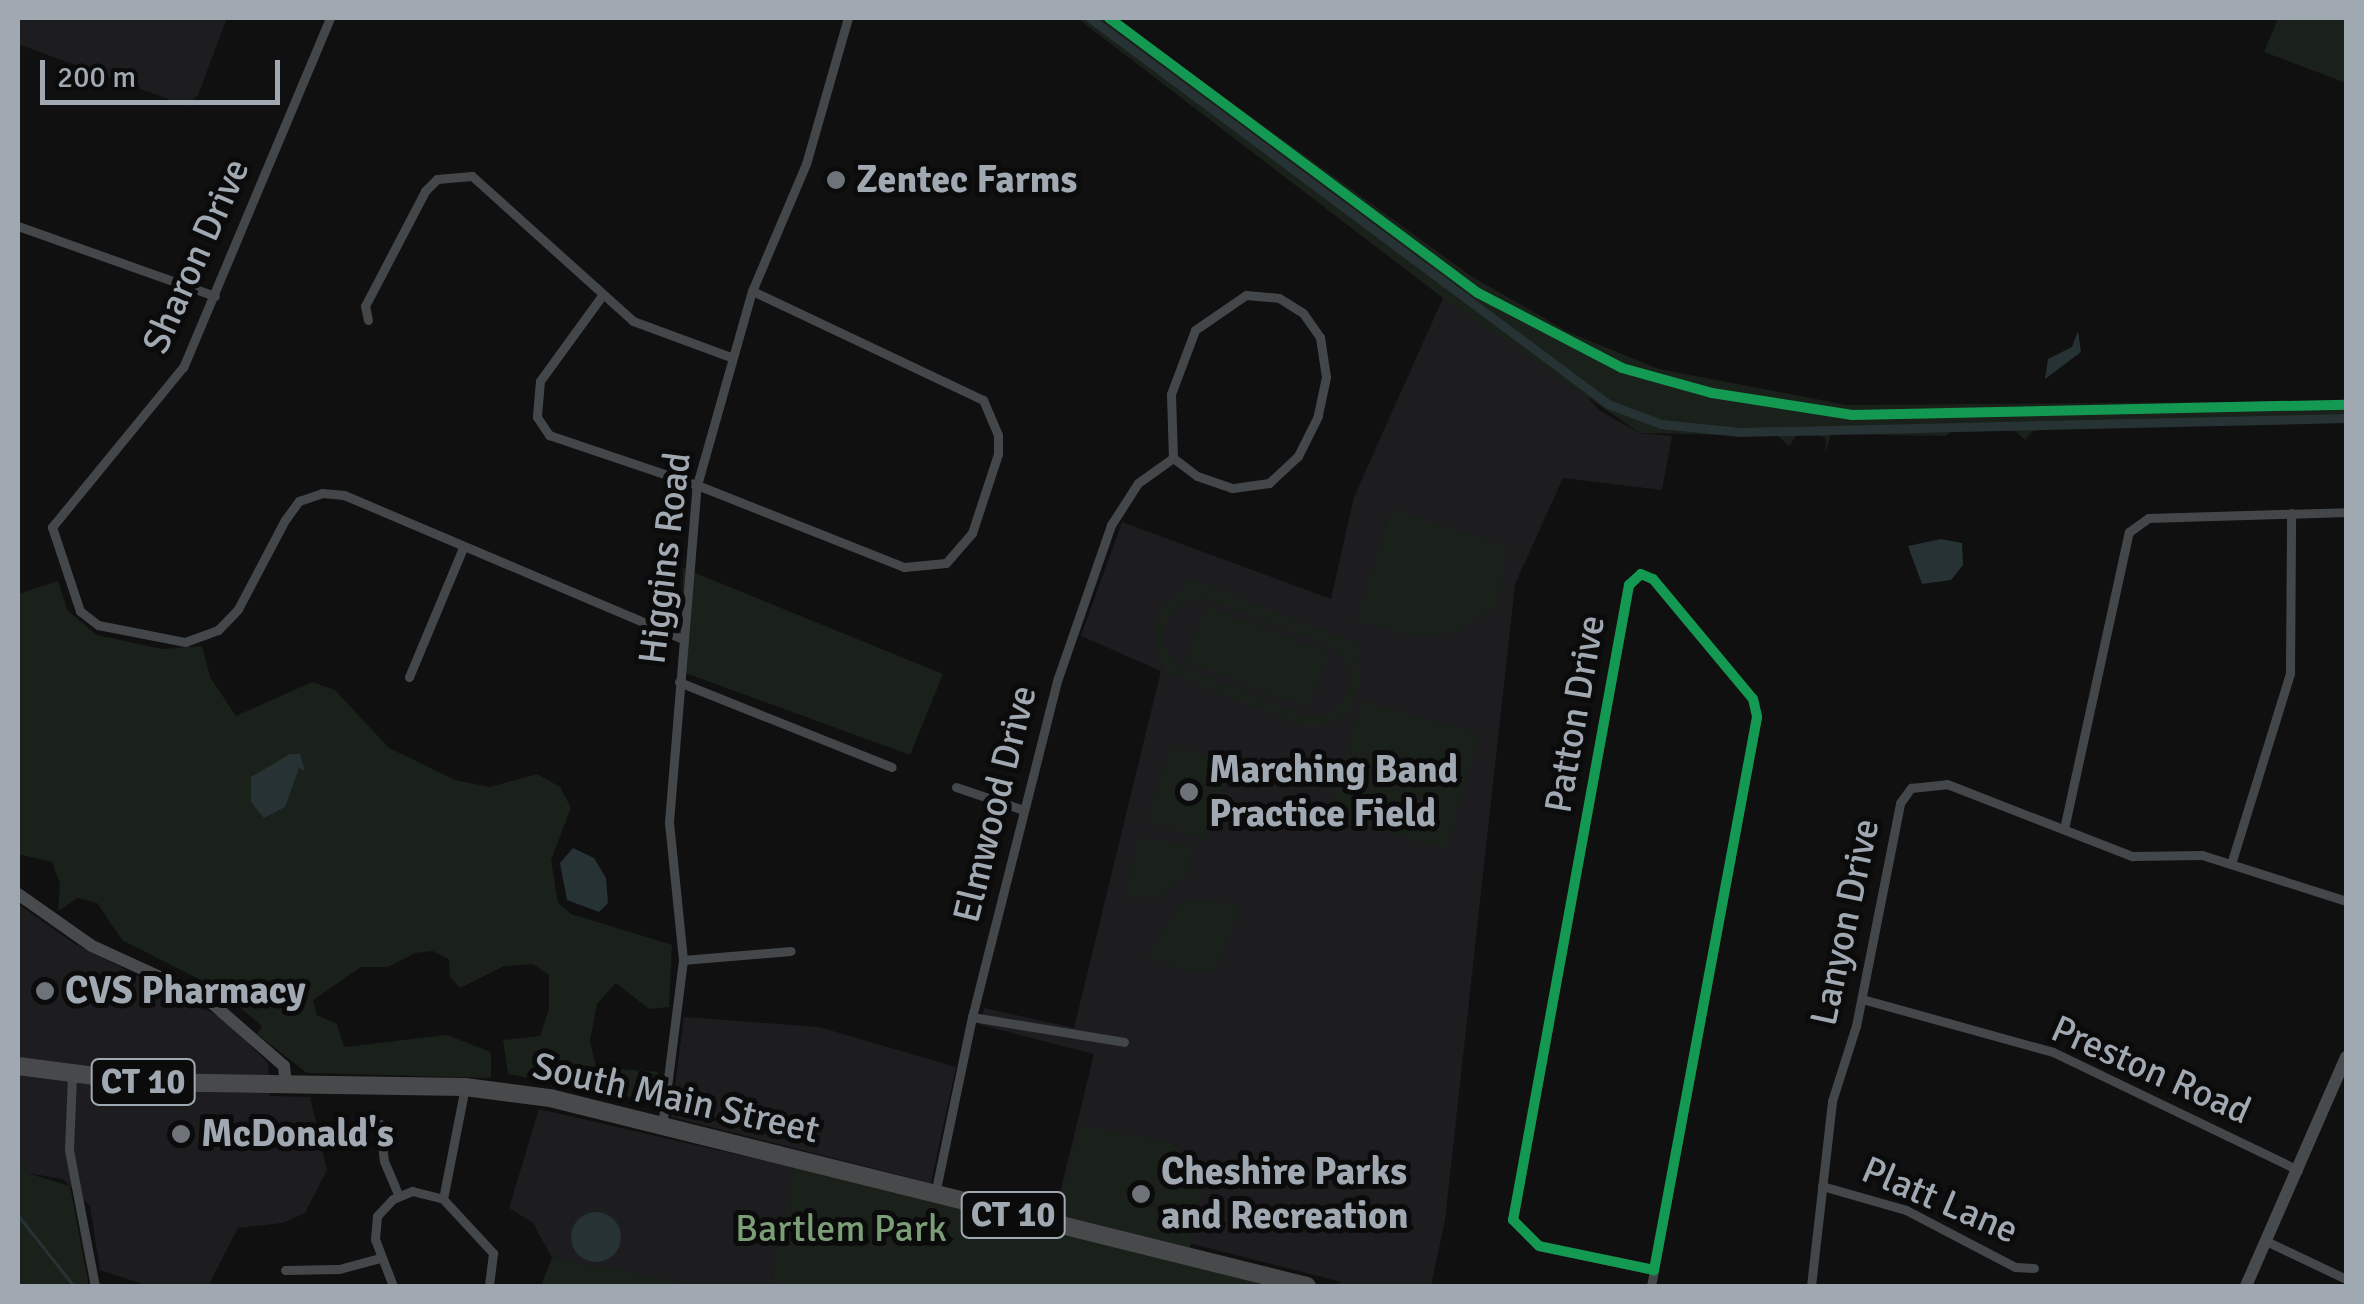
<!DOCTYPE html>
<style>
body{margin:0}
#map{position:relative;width:2364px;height:1304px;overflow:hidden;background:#101010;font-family:Signika,sans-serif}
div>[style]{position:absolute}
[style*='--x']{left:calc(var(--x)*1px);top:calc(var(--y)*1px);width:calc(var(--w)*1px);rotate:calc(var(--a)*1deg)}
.built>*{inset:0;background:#1d1d1f}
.green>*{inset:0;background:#1a201a;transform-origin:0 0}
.water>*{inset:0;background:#273235}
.round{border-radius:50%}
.stream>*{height:2.5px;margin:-1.25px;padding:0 1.25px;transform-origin:1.25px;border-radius:1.25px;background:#273235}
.canal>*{height:9px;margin:-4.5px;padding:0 4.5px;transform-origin:4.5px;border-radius:4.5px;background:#273235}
.street>*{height:9px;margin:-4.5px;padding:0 4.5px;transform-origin:4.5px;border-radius:4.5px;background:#444749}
.secondary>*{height:12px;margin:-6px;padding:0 6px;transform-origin:6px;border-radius:6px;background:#484b4d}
.highway>*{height:18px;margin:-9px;padding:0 9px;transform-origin:9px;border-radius:9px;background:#47494a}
.cycleway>*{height:10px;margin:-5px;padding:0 5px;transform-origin:5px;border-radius:5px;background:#139951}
.dots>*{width:28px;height:28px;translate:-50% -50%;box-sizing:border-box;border:5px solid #0b0b0c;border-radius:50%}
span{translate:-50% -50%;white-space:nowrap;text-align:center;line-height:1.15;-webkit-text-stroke:10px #0b0b0c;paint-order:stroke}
.shield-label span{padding:2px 8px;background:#0b0b0c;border:2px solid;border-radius:8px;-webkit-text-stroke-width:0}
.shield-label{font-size:35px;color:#a0a9b2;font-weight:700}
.poi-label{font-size:38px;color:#a0a9b2;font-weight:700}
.left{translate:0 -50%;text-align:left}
.street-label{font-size:38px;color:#a0a9b2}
.park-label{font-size:38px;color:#7b9e77}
.frame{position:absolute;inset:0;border:20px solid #a0a9b2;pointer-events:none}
.scale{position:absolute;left:40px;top:60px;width:240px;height:45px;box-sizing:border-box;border:5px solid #a0a9b2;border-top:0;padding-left:12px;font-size:30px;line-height:35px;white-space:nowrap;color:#a0a9b2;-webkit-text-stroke:8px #0b0b0c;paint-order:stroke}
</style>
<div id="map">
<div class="built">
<i style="clip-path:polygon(18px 18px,227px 18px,198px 95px,187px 106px,18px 44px)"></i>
<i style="clip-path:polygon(1443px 298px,1581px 390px,1600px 411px,1640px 433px,1672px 436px,1662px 490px,1563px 478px,1515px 584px,1445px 1220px,1431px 1286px,1325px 1286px,1342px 1282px,1056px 1209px,1094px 1054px,981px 1025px,984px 1008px,1074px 1028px,1161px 671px,1081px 636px,1122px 522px,1331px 599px,1354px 497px)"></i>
<i style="clip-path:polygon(18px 904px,75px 944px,226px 1020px,268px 1063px,270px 1096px,310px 1097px,327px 1170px,305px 1213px,282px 1223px,238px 1228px,208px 1286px,149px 1286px,100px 1270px,90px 1206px,63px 1179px,27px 1173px,18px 1159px)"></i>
<i style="clip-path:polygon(684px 1017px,819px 1027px,956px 1067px,931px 1183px,671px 1117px)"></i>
<i style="clip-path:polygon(539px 1109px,796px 1168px,770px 1286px,694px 1286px,552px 1258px,533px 1223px,509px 1208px)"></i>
</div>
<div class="green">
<i style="clip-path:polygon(1077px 18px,1115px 18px,1471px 276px,1568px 332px,1659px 369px,1847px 405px,2346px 401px,2346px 422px,2059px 427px,2033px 431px,2025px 440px,2015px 431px,1955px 429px,1946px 436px,1831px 434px,1825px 454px,1826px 438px,1820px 436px,1796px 436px,1789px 446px,1778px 436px,1640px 433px,1443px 298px)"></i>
<i style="clip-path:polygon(2278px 18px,2346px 18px,2346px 83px,2264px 52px)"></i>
<i style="clip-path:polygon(1392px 509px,1507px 547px,1498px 605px,1454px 633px,1409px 635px,1356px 621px)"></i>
<i style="clip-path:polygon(683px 568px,943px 674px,910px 755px,680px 671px)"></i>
<i style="clip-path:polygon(evenodd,1185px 577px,1364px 646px,1356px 655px,1361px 682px,1350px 710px,1325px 726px,1303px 726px,1170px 673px,1156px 655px,1154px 625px,1163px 604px,1185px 589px,1185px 577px,1202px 597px,1337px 649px,1351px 675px,1343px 702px,1329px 714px,1305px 716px,1177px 665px,1164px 645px,1165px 622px,1180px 604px,1202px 597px)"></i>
<i style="clip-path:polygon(58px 581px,68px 611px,97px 635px,162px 649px,202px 646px,210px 677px,236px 716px,312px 682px,335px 690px,389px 748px,455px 780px,490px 787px,537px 774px,560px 787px,571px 808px,551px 860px,558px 903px,571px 914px,672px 945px,669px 1007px,649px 1009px,616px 983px,597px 1004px,590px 1041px,596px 1067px,659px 1072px,650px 1101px,508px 1074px,503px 1040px,540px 1036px,549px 1009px,549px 975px,533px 964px,504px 966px,460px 988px,450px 977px,449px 959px,433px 951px,415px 953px,388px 967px,361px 967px,313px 1000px,317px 1015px,337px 1024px,344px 1047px,447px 1035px,491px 1052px,491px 1078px,307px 1073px,257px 1034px,262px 1026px,218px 989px,122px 940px,97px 903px,78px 898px,58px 911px,60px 883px,52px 862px,18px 854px,18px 594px)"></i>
<i style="left:1206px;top:606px;width:132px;height:59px;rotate:21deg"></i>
<i style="left:1361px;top:700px;width:123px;height:120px;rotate:16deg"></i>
<i style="left:1173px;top:744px;width:63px;height:80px;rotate:20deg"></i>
<i style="clip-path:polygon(1137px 838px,1193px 845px,1187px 875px,1156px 898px,1126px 897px)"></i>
<i style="clip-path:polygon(1207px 899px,1240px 907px,1216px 971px,1197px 974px,1148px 957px,1181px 903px)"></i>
<i style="clip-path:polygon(1080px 1125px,1171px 1143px,1206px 1169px,1189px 1255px,1288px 1286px,770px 1286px,796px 1159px,1046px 1224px,1064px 1195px)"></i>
<i style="clip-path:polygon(18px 1159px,27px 1173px,70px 1186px,89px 1286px,19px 1284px)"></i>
<i style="clip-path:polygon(552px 1258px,664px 1279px,694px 1286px,541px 1286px)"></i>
</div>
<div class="water">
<i style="clip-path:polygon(2078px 331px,2081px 352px,2045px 379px,2048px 359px,2072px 347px)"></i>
<i style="clip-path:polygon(1941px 539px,1962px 543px,1963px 565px,1951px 580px,1922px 584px,1908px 546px)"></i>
<i style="clip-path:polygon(290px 754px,300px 754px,305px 771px,299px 768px,285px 807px,264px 818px,251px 802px,251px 777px)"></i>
<i style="clip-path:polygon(573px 848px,594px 858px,606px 878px,608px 903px,599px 912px,567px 900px,560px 863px)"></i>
<i class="round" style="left:571px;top:1212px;width:50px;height:50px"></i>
</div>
<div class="stream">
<i style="--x:18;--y:1215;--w:90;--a:51.7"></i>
</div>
<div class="canal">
<i style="--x:1090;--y:18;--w:646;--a:36.69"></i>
<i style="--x:1608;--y:404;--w:57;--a:20.7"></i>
<i style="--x:1661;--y:424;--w:79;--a:5.8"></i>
<i style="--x:1740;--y:432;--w:606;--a:-1.32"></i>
</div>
<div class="street">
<i style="--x:330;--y:18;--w:379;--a:112.8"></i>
<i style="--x:183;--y:367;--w:207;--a:129.3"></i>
<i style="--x:52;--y:527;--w:89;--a:71.6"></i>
<i style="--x:80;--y:611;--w:23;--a:38"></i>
<i style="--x:98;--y:625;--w:89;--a:11.1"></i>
<i style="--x:185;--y:642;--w:35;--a:-20"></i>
<i style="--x:218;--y:630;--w:29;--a:-46"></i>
<i style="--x:238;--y:609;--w:101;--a:-62.2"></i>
<i style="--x:285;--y:520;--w:24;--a:-54"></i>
<i style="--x:299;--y:501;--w:24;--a:-19"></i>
<i style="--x:322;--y:493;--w:22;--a:5"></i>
<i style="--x:344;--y:495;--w:366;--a:23"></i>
<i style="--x:18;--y:226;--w:209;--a:19.6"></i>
<i style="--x:1246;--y:295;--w:33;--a:5"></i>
<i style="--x:1279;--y:298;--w:28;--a:32"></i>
<i style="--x:1303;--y:313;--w:29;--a:55"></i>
<i style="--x:1320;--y:337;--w:40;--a:81.5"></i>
<i style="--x:1326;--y:377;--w:40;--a:102"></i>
<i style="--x:1318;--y:416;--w:45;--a:116.6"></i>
<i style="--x:1298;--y:456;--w:40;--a:137"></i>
<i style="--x:1269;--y:483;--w:37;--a:172"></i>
<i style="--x:1232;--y:488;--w:37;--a:-161"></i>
<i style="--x:1197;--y:476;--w:30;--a:-143"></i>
<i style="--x:1173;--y:458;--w:64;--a:-91.8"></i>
<i style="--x:1171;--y:394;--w:68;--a:-69.4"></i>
<i style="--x:1195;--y:330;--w:62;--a:-34.5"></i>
<i style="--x:601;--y:297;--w:104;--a:126"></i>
<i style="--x:540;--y:381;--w:36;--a:95"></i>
<i style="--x:537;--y:417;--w:22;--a:56"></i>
<i style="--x:549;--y:435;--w:156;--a:18.7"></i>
<i style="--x:697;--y:485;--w:223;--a:21.6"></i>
<i style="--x:904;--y:567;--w:42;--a:-5.4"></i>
<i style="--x:946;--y:563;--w:40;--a:-49"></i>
<i style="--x:972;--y:533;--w:83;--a:-71.8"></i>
<i style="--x:998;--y:454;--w:19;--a:-90"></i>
<i style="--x:998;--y:435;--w:38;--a:-113"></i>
<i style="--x:983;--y:400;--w:255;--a:-154.7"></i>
<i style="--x:368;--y:320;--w:14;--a:-102"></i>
<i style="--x:365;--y:306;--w:130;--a:-62.4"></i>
<i style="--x:425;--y:191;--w:17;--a:-45"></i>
<i style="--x:437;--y:179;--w:35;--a:-5"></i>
<i style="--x:472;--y:176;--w:217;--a:42"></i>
<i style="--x:633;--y:321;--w:104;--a:20.2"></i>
<i style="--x:1641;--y:574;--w:13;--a:23"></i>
<i style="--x:1653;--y:579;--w:156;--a:50.2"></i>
<i style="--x:1753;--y:699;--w:18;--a:77"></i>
<i style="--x:1757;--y:717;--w:563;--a:100.55"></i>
<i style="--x:1654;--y:1270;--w:117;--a:-168.2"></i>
<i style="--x:1539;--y:1246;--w:37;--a:-135"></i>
<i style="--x:1513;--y:1220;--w:646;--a:-79.65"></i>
<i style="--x:1629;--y:585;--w:16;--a:-43"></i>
<i style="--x:409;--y:677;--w:140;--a:-67.3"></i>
<i style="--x:679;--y:682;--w:229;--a:21.8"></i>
<i style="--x:956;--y:787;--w:71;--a:18.9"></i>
<i style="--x:2064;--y:829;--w:304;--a:-77.7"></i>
<i style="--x:2129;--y:532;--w:24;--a:-36"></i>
<i style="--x:2148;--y:518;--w:198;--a:-1.7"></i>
<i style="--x:2231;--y:864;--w:200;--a:-72.8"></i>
<i style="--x:2290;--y:673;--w:160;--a:-89.6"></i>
<i style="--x:683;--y:960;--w:108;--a:-4.8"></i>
<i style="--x:1862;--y:999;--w:198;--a:15.5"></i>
<i style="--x:2053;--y:1052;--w:272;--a:25.7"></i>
<i style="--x:972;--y:1017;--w:154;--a:9.3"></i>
<i style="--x:72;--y:1075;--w:75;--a:92.3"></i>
<i style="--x:69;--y:1150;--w:138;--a:79.2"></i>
<i style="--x:380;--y:1124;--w:37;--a:84"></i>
<i style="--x:384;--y:1161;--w:38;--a:67"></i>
<i style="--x:662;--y:1126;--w:167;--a:-82.8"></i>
<i style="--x:683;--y:960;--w:139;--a:-95.8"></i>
<i style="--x:669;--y:822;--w:338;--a:-85.3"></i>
<i style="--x:697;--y:485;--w:202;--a:-74.2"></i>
<i style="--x:752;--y:291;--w:138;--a:-67"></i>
<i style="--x:806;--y:164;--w:152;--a:-74"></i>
<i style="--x:1822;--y:1186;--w:87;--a:15.9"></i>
<i style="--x:1906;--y:1210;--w:123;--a:27.6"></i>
<i style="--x:2015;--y:1267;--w:19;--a:3"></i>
<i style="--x:935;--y:1194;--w:181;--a:-78.2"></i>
<i style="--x:972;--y:1017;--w:350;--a:-75.8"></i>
<i style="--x:1058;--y:678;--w:162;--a:-70.9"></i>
<i style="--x:1111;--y:525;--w:50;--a:-57.3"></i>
<i style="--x:1138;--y:483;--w:43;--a:-35.5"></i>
<i style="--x:443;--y:1199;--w:114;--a:-78.9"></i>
<i style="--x:2266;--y:1241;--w:89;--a:25.4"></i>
<i style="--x:285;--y:1270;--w:54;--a:-1.1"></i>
<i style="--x:339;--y:1269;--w:42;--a:-15"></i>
<i style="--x:393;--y:1286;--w:50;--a:-111"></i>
<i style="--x:375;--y:1239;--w:23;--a:-85"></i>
<i style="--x:377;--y:1216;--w:23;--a:-47"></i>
<i style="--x:393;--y:1199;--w:21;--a:-23"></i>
<i style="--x:412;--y:1191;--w:32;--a:14"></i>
<i style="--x:443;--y:1199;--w:74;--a:47.2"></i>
<i style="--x:493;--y:1253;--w:33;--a:97"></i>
<i style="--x:1651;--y:1286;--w:16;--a:-79"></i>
<i style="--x:1811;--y:1286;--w:186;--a:-83.5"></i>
<i style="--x:1832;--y:1101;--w:79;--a:-72.3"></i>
<i style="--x:1856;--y:1026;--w:227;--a:-78.8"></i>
<i style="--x:1900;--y:803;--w:19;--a:-54"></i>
<i style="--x:1911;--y:788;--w:36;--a:-6"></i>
<i style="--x:1947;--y:784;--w:199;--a:21.3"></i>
<i style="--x:2132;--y:856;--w:70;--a:-0.8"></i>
<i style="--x:2202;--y:855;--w:151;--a:17.7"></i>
</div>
<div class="secondary">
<i style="--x:18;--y:894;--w:90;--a:35.1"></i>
<i style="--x:92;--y:946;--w:125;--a:24.5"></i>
<i style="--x:206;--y:998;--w:103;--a:41.1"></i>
<i style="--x:284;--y:1066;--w:19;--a:84"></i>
<i style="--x:2246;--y:1286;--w:250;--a:-66.4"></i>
</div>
<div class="highway">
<i style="--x:18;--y:1066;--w:124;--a:7.4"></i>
<i style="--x:141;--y:1082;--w:324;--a:0.9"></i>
<i style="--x:465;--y:1087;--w:86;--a:7.4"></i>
<i style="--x:550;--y:1098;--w:780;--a:13.95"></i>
</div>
<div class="cycleway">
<i style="--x:1109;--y:18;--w:460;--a:36.7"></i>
<i style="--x:1478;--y:293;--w:162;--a:27.5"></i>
<i style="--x:1622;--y:368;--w:93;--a:15.5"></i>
<i style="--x:1712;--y:393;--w:142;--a:8.9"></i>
<i style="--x:1852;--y:415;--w:494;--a:-1.2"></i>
<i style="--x:1641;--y:574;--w:13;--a:23"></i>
<i style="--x:1653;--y:579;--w:156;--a:50.2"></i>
<i style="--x:1753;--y:699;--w:18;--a:77"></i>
<i style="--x:1757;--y:717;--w:563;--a:100.55"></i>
<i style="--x:1654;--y:1270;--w:117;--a:-168.2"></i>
<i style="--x:1539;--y:1246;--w:37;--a:-135"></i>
<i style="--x:1513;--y:1220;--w:646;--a:-79.65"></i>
<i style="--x:1629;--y:585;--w:16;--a:-43"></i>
</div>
<div class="dots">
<i style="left:836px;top:180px;background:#6e7379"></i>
<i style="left:1189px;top:792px;background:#6e7379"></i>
<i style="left:45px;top:991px;background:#6e7379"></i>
<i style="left:181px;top:1134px;background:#6e7379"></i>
<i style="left:1141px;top:1194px;background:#6e7379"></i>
</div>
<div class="shield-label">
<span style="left:143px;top:1082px">CT 10</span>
<span style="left:1013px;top:1215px">CT 10</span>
</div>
<div class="poi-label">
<span class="left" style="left:856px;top:180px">Zentec Farms</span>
<span class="left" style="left:1209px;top:792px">Marching Band<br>Practice Field</span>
<span class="left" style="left:65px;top:991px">CVS Pharmacy</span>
<span class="left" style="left:201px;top:1134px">McDonald's</span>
<span class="left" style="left:1161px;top:1194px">Cheshire Parks<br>and Recreation</span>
</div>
<div class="street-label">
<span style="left:196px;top:256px;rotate:-66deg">Sharon Drive</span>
<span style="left:665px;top:558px;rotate:-83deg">Higgins Road</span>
<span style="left:1575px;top:714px;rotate:-80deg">Patton Drive</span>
<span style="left:995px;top:804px;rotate:-76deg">Elmwood Drive</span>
<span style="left:1845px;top:922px;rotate:-78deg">Lanyon Drive</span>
<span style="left:2151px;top:1070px;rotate:24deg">Preston Road</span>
<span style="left:676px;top:1098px;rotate:13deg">South Main Street</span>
<span style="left:1940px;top:1200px;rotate:23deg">Platt Lane</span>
</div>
<div class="park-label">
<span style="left:841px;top:1229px">Bartlem Park</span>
</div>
<div class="frame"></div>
<div class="scale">200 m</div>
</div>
